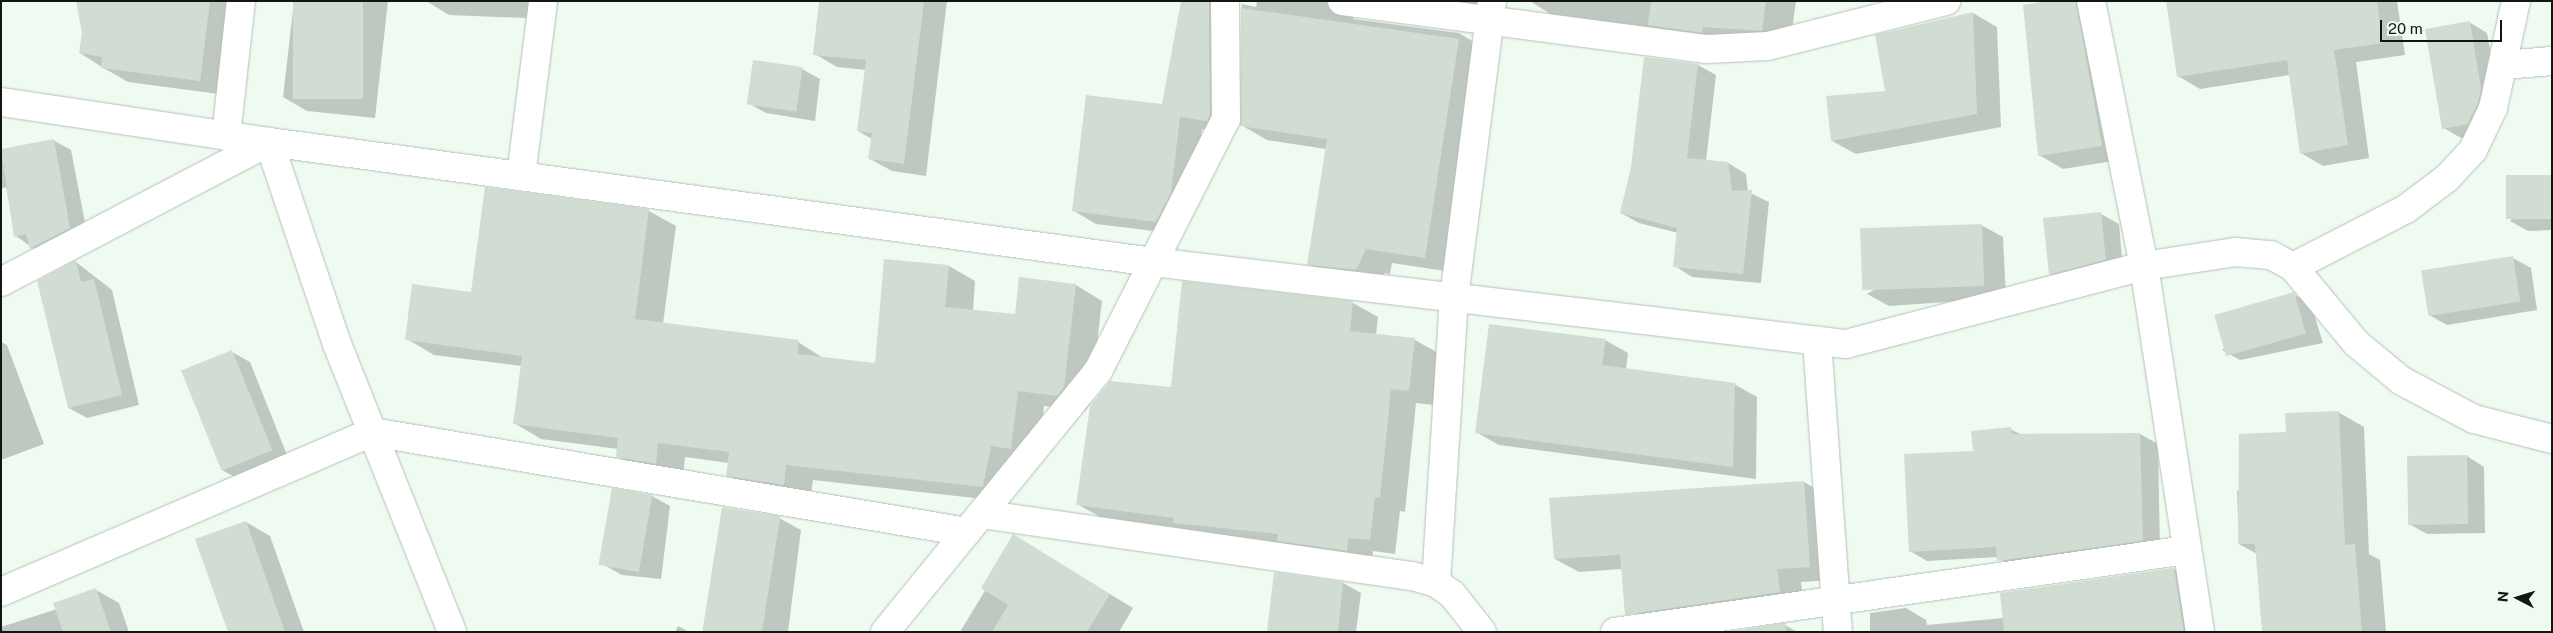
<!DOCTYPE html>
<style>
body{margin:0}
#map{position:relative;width:2553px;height:633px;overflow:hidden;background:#effbf1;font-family:"Public Sans",sans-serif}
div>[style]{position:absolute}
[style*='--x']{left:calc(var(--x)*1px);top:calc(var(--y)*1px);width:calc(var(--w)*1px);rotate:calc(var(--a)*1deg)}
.shadow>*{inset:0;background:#0003}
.building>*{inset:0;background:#d1ddd3;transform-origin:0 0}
.roads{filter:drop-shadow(0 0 1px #b5c0b7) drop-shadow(0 0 1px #b5c0b7)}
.minor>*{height:28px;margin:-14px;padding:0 14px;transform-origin:14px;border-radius:14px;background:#fff}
.tertiary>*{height:28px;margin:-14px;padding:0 14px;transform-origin:14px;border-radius:14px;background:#fff}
span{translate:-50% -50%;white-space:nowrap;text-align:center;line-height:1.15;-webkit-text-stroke:5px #effbf1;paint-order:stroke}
.frame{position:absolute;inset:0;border:2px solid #121613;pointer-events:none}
.north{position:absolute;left:2493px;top:573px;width:50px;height:50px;-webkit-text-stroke:4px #effbf1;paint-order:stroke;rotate:275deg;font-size:14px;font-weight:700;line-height:20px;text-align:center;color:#121613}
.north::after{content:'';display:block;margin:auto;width:18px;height:22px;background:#121613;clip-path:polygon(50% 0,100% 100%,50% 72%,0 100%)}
.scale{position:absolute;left:2380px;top:20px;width:122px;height:22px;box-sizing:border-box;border:2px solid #121613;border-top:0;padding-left:6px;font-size:15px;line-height:18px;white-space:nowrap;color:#121613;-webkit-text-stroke:4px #effbf1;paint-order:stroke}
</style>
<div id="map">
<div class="shadow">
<i style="clip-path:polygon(78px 1px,238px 1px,226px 95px,128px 82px,102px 67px,80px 53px,83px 33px)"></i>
<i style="clip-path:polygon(294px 1px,388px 1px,375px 118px,307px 111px,283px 97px)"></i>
<i style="clip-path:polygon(426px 1px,559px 1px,551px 19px,449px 15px)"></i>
<i style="clip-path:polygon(821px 1px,947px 1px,926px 176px,892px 171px,870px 159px,872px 139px,858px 131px,866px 70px,837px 67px,815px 54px)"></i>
<i style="clip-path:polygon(1182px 1px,1215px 1px,1230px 133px,1202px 129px,1193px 206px,1179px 234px,1096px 224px,1074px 211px,1163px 105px)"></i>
<i style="clip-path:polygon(1257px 1px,1362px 1px,1353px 19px,1459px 33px,1485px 49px,1451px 272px,1392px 263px,1390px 274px,1384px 273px,1382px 285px,1335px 279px,1309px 264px,1326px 149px,1267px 140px,1241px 125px,1242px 4px,1256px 7px)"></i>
<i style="clip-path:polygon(1383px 1px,1499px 1px,1498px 14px)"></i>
<i style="clip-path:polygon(1530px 1px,1796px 1px,1790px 46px,1558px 19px)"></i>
<i style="clip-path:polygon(2056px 1px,2082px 1px,2126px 159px,2063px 169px,2039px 155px)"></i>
<i style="clip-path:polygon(2167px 1px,2397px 1px,2405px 55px,2356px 62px,2369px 158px,2323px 166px,2301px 153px,2290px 75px,2200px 89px,2178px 76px)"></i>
<i style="clip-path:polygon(1973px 13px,1997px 27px,2001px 127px,1856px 154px,1832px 141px)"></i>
<i style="clip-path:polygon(2469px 22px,2487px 33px,2499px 99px,2486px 134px,2461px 138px,2444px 128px)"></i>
<i style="clip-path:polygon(1698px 65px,1716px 75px,1706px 161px,1728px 163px,1746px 174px,1748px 192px,1769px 202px,1761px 283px,1692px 277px,1675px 266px,1678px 233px,1639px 223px,1621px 213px,1633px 167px)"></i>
<i style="clip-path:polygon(802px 69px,820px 79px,815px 121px,766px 113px,748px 103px)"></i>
<i style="clip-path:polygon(53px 140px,71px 150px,88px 238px,48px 259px,16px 236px,6px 187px,1px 189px,1px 150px)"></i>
<i style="clip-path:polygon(2552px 176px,2552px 230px,2528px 231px,2510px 221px)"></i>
<i style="clip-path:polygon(649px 211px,676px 226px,663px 324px,798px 342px,825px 359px,876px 365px,949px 266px,975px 281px,973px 311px,1016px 315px,1076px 285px,1102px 301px,1090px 404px,1085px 411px,1044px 406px,1038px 463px,1018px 461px,1010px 502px,813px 480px,810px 500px,754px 490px,727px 475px,729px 463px,685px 457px,683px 478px,644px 472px,617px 456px,618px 449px,541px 439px,514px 423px,522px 366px,434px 355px,407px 339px,472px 293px)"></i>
<i style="clip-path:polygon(2101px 214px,2119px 224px,2123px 270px,2068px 284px,2050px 274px)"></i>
<i style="clip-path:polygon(1981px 225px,2003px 237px,2006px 298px,1889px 306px,1867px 294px)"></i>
<i style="clip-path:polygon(2513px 258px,2531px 268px,2537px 310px,2447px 325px,2429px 315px)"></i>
<i style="clip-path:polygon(76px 262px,112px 290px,139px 405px,87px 418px,69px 408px,38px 281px)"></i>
<i style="clip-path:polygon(2293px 294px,2311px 304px,2323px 343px,2240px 360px,2222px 350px)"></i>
<i style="clip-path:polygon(1353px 303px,1378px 317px,1376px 335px,1415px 340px,1440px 354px,1434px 405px,1416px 403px,1405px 512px,1400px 511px,1395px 554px,1373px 551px,1372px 564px,1102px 518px,1077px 504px,1172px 388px)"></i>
<i style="clip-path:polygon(1605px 340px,1628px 353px,1626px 370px,1734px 384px,1757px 397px,1756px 479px,1499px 445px,1476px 432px)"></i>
<i style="clip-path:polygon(1px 342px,7px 345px,44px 444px,1px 460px)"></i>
<i style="clip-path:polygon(232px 352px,250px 362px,289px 460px,240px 480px,222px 470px)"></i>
<i style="clip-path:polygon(2338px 412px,2364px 427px,2369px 554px,2380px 560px,2386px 632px,2264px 632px,2257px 554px,2239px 544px,2237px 491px,2243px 491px,2288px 433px)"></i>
<i style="clip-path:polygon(2010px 429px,2022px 435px,2140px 434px,2158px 444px,2160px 550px,2016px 571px,1998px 557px,1927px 561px,1910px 551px,1975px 452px)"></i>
<i style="clip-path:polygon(2467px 456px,2484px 467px,2485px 533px,2427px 534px,2409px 524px)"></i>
<i style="clip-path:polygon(1804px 482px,1828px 496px,1833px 580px,1801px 582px,1804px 606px,1660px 626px,1636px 613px,1622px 569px,1579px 572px,1555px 559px,1551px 499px)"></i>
<i style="clip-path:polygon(613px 490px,652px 496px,670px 506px,661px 579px,622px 575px,604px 565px)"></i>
<i style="clip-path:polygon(779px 518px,801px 530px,788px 632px,708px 632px)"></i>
<i style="clip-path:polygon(246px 522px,270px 536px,304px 632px,229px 632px)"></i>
<i style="clip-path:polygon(1037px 550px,1133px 608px,1119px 632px,960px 632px,986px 589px)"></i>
<i style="clip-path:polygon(2174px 569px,2195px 581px,2203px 632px,1870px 632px,1870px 613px,1906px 608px,1926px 620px,1927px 625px,2004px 618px)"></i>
<i style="clip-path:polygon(1343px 583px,1361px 593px,1356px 632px,1269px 632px)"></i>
<i style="clip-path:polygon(96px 590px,119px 603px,129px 632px,1px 632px,1px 627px,57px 609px)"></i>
<i style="clip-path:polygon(1785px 625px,1797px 632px,1736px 632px)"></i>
<i style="clip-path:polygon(678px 626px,689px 632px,675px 632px)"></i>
</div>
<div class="building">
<i style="clip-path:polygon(76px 1px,210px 1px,200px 81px,101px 68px,102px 57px,79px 53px,82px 33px)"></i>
<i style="left:293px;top:1px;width:70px;height:98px"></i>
<i style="clip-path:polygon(819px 1px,924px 1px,904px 164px,868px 159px,872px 133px,857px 131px,866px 60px,813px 55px)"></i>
<i style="clip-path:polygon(1181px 1px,1209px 1px,1210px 115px,1207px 121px,1180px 117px,1171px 193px,1156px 222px,1072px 211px,1086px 95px,1162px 104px)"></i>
<i style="clip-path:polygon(1651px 1px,1766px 1px,1762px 31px,1703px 27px,1702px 33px,1648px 25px)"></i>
<i style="clip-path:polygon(2048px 1px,2076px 1px,2102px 146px,2038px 156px,2023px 5px)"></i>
<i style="clip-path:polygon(2166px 1px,2377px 1px,2383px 43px,2334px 50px,2348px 145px,2300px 154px,2287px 60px,2177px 77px)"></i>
<i style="clip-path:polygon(1241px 8px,1459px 39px,1425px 258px,1366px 249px,1356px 270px,1307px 265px,1327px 139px,1240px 126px)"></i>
<i style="clip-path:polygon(1973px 12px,1977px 114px,1831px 141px,1826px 96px,1885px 91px,1875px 35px)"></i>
<i style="clip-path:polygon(2470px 21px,2481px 89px,2478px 103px,2468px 124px,2442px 129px,2425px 29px)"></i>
<i style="clip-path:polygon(1644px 57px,1698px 64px,1687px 158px,1728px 162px,1732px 191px,1752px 190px,1743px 274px,1673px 267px,1677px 228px,1620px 213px,1631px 167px)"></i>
<i style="left:753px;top:60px;width:50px;height:45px;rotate:8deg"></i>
<i style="clip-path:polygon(54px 139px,70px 228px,30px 249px,26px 234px,14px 237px,1px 149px)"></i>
<i style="left:2552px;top:175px;width:44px;height:46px;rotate:90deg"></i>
<i style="clip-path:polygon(485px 187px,649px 209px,635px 319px,799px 340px,797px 354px,875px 363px,884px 259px,949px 265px,945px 307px,1015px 314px,1019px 277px,1076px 284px,1064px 388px,1057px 396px,1018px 391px,1011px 449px,991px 446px,983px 487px,786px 465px,784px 485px,726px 476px,729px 452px,658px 443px,656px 464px,616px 457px,618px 438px,513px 424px,522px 356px,405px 340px,412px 284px,471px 292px)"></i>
<i style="clip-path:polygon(2101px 212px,2106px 260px,2049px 275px,2043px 218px)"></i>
<i style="left:1982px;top:224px;width:62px;height:122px;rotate:88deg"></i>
<i style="left:2513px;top:256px;width:46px;height:93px;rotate:81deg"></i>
<i style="clip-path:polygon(76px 260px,81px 282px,94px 279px,122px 395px,68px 408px,37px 281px)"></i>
<i style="clip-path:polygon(1182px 281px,1353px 301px,1350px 331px,1415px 338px,1409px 391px,1391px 389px,1380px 498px,1375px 497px,1370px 540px,1348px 538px,1347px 551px,1277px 541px,1278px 534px,1173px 523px,1174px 518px,1076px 505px,1090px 406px,1110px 381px,1171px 387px)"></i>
<i style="left:2294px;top:292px;width:43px;height:83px;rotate:74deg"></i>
<i style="clip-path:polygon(1489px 324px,1606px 339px,1602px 365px,1735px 383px,1733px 467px,1475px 433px)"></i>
<i style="left:232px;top:350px;width:108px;height:55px;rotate:68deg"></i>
<i style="clip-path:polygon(2339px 411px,2345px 545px,2355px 544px,2362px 632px,2262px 632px,2255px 544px,2238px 544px,2239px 434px,2286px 432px,2285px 413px)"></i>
<i style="clip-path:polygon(2011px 427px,2012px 434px,2140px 433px,2143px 541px,1997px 561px,1996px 547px,1909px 552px,1904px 454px,1973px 451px,1971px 431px)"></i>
<i style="left:2467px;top:455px;width:69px;height:60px;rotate:89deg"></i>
<i style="clip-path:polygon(1804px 481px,1810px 567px,1777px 569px,1780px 592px,1625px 615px,1620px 555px,1554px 559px,1549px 498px)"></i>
<i style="left:612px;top:488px;width:41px;height:78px;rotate:10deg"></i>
<i style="left:722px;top:507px;width:59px;height:126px;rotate:9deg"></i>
<i style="clip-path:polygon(246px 521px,285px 632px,228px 632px,195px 539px)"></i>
<i style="clip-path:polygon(1013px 534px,1110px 594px,1087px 632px,992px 632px,1008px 605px,981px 588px)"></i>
<i style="clip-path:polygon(2174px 568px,2184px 632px,2004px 632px,2000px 593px)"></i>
<i style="clip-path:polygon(1274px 572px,1343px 582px,1338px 632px,1267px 632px)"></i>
<i style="clip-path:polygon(96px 588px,111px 632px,63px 632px,53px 603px)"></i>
<i style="clip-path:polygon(1785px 623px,1786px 632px,1727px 632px)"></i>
</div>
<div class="roads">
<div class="minor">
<i style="--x:1342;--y:1;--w:368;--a:7.5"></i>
<i style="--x:1707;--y:49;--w:61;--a:-2.8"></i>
<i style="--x:1768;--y:46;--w:184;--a:-14.2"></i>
<i style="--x:2091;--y:1;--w:270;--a:78.7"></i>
<i style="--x:2144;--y:266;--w:370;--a:81.3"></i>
<i style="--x:2504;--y:65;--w:48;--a:-4.8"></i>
<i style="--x:1;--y:102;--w:271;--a:8.5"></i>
<i style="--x:269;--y:142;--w:213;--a:71.4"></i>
<i style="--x:337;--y:344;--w:310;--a:68.2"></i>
<i style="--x:226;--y:136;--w:136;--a:-83.7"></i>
<i style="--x:521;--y:176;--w:176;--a:-82.8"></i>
<i style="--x:2293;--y:267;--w:127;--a:-27.2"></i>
<i style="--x:2406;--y:209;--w:51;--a:-37.1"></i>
<i style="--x:2447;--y:178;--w:38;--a:-47"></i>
<i style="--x:2473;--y:150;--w:47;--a:-64.5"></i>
<i style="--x:2493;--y:108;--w:109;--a:-77.9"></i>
<i style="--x:1;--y:282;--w:302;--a:-27.6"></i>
<i style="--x:269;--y:142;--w:892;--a:7.73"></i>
<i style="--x:1153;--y:262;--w:698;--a:6.75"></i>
<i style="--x:1846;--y:344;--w:308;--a:-14.7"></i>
<i style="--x:2144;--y:266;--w:92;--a:-8.7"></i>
<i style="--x:2235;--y:252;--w:36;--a:5"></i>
<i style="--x:2271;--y:255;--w:25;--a:29"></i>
<i style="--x:2293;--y:267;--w:99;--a:50.3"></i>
<i style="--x:2356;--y:343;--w:60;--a:39.6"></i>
<i style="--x:2402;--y:381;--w:81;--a:27.8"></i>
<i style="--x:2474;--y:419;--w:81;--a:14.4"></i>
<i style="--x:1817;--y:341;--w:292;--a:85.9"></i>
<i style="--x:981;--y:514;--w:435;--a:8.2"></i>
<i style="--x:1412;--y:576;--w:25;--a:16"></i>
<i style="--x:1436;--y:583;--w:19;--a:35"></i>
<i style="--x:1452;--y:594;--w:48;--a:51.7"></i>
<i style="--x:1436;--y:583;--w:286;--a:-86.4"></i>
<i style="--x:1454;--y:298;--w:299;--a:-82.7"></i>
<i style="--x:1;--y:592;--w:404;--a:-23.3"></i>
<i style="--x:372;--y:432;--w:603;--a:9.54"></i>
<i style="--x:1615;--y:632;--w:578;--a:-8.16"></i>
</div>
<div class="tertiary">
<i style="--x:885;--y:632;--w:337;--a:-50.8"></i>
<i style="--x:1098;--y:371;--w:283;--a:-63.1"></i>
<i style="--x:1226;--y:119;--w:118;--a:-90.5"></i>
</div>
</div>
<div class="frame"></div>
<div class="north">N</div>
<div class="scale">20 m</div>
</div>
